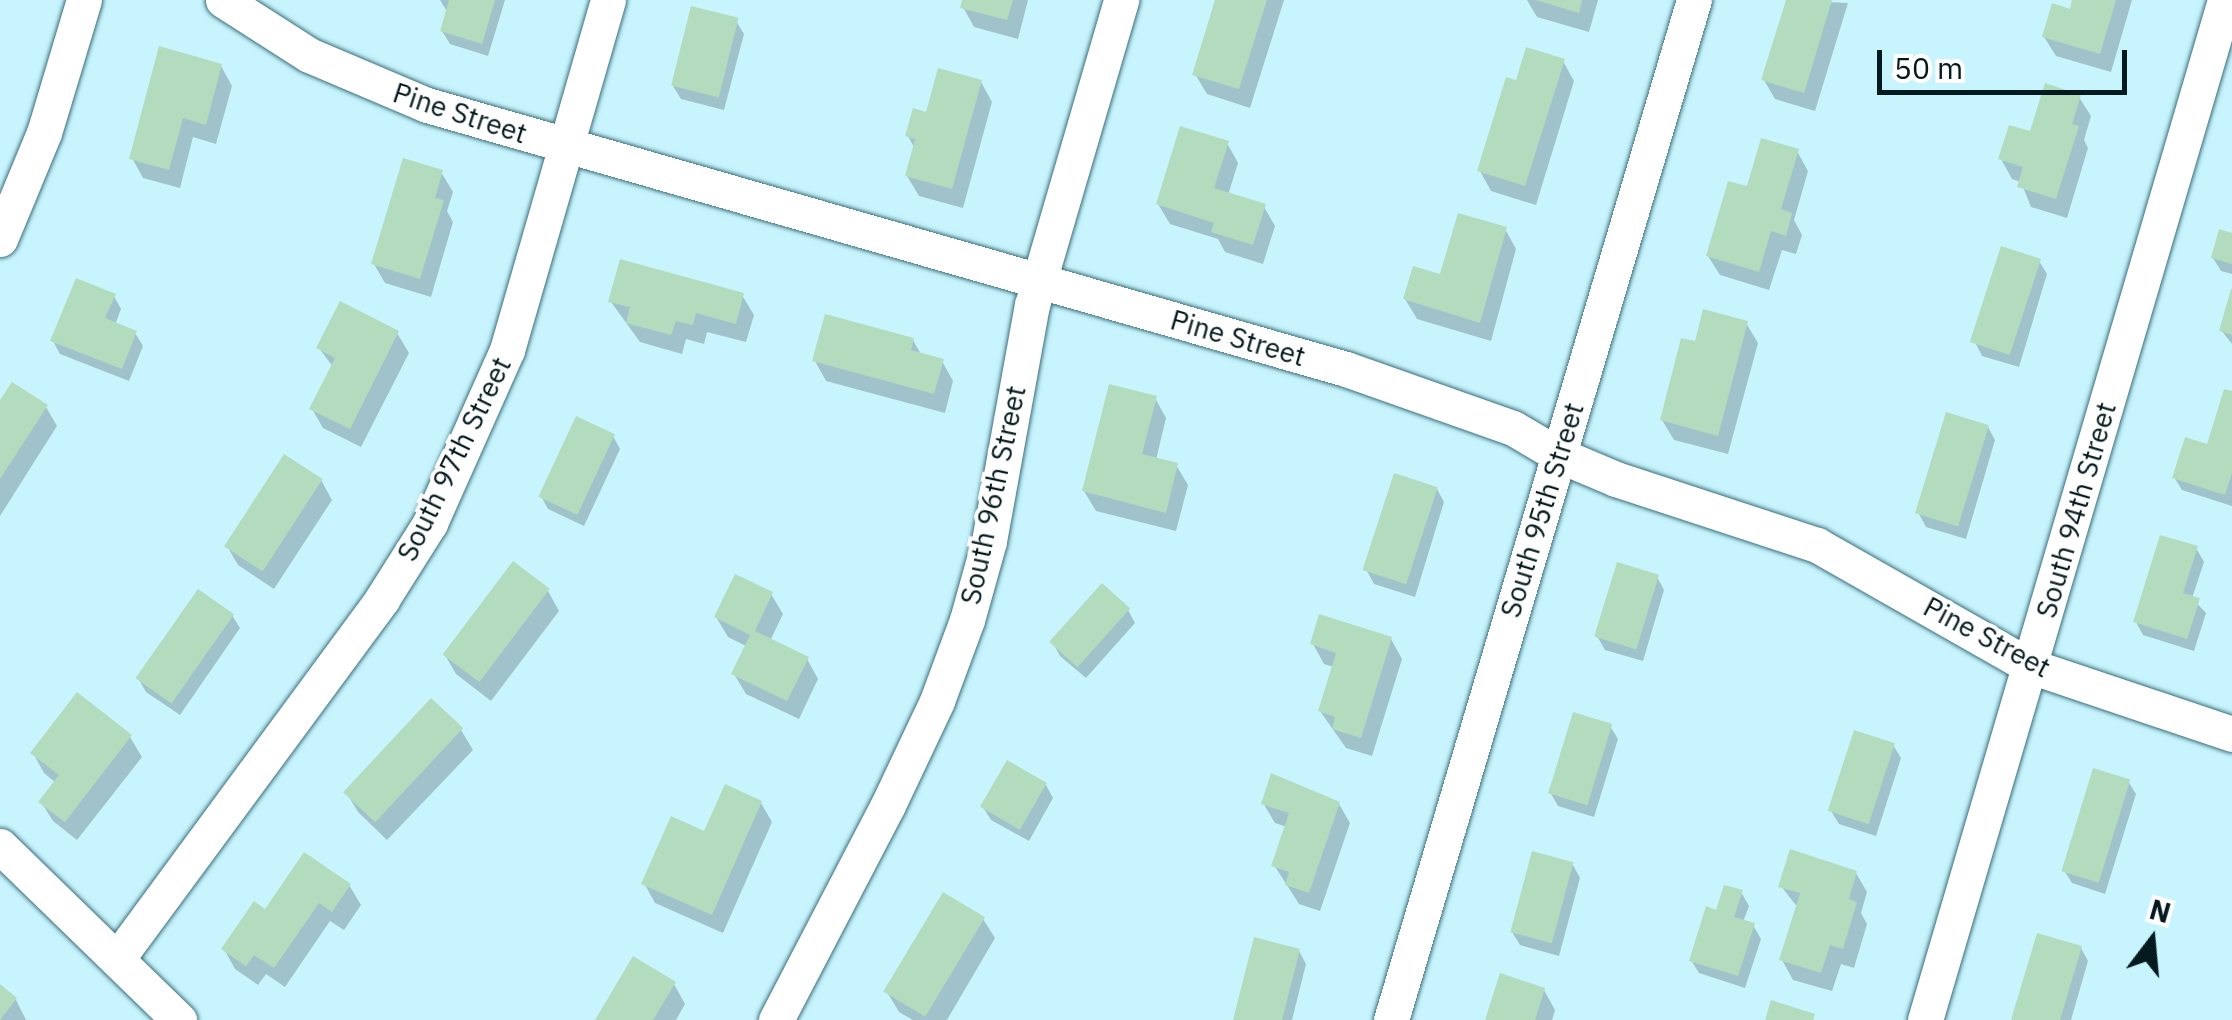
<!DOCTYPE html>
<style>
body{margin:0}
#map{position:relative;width:2232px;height:1020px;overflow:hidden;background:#c8f4fe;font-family:"IBM Plex Sans",sans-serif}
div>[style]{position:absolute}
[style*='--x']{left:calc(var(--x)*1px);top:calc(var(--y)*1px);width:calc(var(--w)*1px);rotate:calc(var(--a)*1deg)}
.shadow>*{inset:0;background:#0003}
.building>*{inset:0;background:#b3dcbe;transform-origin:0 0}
.roads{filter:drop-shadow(0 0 2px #3a6f7b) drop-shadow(0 0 2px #3a6f7b)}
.minor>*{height:35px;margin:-17.5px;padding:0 17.5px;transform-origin:17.5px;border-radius:17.5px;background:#fff}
span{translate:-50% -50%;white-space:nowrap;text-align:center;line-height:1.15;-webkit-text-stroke:8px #fff;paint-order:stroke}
.street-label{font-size:28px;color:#041a1e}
.north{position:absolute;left:2102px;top:890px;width:100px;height:100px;-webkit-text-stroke:8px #fff;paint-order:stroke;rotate:16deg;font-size:28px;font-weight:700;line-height:40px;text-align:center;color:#041a1e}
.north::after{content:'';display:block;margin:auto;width:35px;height:45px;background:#041a1e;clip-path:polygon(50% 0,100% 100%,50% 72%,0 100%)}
.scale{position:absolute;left:1877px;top:50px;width:250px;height:45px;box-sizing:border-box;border:5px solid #041a1e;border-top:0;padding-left:12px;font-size:30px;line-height:35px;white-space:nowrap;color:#041a1e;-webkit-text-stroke:8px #fff;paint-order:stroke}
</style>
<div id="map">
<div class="shadow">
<i style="clip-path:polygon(440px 0,505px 0,488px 56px,450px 44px,442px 31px,448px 13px)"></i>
<i style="clip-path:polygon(965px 0,1028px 0,1018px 39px,974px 27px,963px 7px)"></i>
<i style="clip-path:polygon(1218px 0,1284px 0,1250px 108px,1207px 94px,1195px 74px)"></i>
<i style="clip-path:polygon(1527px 0,1598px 0,1589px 32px,1537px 17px)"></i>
<i style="clip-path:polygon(1788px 0,1848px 3px,1815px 111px,1775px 99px,1764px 80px)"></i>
<i style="clip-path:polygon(2075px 0,2132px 0,2111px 72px,2056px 56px,2044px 37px,2072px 12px)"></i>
<i style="clip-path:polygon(736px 21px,744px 34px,724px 110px,681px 99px,673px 86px)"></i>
<i style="clip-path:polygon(1563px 61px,1574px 81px,1536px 205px,1491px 191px,1480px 171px)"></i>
<i style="clip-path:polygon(221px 66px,232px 86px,216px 144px,193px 137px,180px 188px,143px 178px,132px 158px)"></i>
<i style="clip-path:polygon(981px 82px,992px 102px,963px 208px,919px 196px,907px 176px,915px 149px,908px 136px,928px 115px)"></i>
<i style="clip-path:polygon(2079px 97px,2091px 116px,2084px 140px,2088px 148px,2067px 218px,2031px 207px,2021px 182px,2012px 179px,2001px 159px)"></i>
<i style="clip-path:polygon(1227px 143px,1238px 163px,1228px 195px,1264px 207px,1275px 226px,1263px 264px,1225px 252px,1218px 239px,1170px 224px,1158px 204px)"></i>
<i style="clip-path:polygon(1797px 151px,1808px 171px,1794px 220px,1802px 235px,1796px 254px,1782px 250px,1769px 290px,1720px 275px,1708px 256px,1748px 189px)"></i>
<i style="clip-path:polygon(441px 172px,453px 192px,447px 211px,453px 222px,431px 297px,385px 283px,374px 264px)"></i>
<i style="clip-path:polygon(1505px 229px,1516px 249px,1491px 341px,1417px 319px,1405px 299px)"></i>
<i style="clip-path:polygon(2232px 236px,2232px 274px,2221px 271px,2213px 258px)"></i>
<i style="clip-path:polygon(2039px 261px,2047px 274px,2019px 367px,1982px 356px,1975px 342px)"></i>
<i style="clip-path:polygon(742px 295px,754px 315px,746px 342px,707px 332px,704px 344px,686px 339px,682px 354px,640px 342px,611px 302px)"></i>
<i style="clip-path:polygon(2232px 295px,2232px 344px,2221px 330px)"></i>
<i style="clip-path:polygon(114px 296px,121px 309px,115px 325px,135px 333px,143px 346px,129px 381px,60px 354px,53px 341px)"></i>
<i style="clip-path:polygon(1746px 323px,1758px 343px,1728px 454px,1674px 440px,1662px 420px)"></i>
<i style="clip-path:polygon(397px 333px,409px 353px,361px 447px,323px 428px,312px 409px,333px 367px,319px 348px)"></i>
<i style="clip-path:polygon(913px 340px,922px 356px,942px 361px,953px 381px,945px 413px,826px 381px,815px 361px)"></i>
<i style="clip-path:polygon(2232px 394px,2232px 506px,2182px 490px,2174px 477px,2208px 447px)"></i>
<i style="clip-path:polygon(1155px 398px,1166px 418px,1156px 460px,1176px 465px,1188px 485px,1176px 531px,1096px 511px,1084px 491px)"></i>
<i style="clip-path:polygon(0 405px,46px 407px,57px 426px,0 516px)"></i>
<i style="clip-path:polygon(1988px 427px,1995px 440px,1966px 539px,1926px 527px,1919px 514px)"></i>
<i style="clip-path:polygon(613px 436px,620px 449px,584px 526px,548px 509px,541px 496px)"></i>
<i style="clip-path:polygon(321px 480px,332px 500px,274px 589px,238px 565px,227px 546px)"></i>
<i style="clip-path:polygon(1437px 489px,1444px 502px,1415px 597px,1374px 584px,1367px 571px)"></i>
<i style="clip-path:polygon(2196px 548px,2204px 562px,2192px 598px,2206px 613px,2194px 651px,2143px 635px,2136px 622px)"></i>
<i style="clip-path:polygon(1657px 577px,1664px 590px,1643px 661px,1605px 650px,1597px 636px)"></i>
<i style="clip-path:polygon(548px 591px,559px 611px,491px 701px,456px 674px,445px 655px)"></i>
<i style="clip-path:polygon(771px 594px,783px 614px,770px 641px,807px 659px,818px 679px,799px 719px,746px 694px,734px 674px,748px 647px,728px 637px,716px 617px)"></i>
<i style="clip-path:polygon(1128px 610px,1135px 623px,1086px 678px,1060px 656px,1053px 643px)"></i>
<i style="clip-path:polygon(232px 615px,240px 628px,180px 715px,146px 692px,138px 678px)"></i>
<i style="clip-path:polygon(1391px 639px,1402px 659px,1372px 756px,1346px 748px,1320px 711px,1334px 667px,1324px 664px,1313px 644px)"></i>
<i style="clip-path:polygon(432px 702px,461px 730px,473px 750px,387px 840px,358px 812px,346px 792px)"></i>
<i style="clip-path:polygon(1610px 726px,1618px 739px,1594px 817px,1558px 806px,1550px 792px)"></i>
<i style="clip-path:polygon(130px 737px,142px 757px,77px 840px,53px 821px,41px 802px,56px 783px,44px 773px,33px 753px)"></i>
<i style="clip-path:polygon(1893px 745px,1901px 758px,1876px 836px,1839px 824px,1831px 811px)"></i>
<i style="clip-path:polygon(2128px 781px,2136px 794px,2105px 894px,2072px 883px,2064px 870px)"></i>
<i style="clip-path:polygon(1046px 785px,1053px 798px,1029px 841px,991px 820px,983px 807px)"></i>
<i style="clip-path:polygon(761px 803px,772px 822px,723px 933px,655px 903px,644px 883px,705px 834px)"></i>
<i style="clip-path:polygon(1263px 803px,1339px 804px,1350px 823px,1320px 911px,1299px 904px,1274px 865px,1287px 827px,1275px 823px)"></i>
<i style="clip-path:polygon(1573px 865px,1580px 878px,1559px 956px,1520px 945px,1512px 932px)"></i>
<i style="clip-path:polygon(1856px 873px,1867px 892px,1861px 913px,1867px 924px,1854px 968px,1841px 964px,1832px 991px,1793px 980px,1782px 960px,1798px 908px,1781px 886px)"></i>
<i style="clip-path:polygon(349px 885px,361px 905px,344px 930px,330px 921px,285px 987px,266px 974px,258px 985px,235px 969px,224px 949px,266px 912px)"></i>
<i style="clip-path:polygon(1741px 892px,1749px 906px,1743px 922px,1753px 925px,1761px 939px,1745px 988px,1699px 973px,1691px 960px,1718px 913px)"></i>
<i style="clip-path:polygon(983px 919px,995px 938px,947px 1020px,913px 1020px,899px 1012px,887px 992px)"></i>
<i style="clip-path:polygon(2081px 948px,2088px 961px,2071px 1020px,2014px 1020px)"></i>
<i style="clip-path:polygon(1299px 951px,1306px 964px,1292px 1020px,1236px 1020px)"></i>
<i style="clip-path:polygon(674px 984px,685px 1004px,676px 1020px,598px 1020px)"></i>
<i style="clip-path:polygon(0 987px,16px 1000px,26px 1020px,0 1020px)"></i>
<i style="clip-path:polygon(1544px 990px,1555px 1010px,1552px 1020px,1487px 1020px)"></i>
</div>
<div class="building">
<i style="clip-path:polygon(449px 0,495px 0,482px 44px,440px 31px)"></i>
<i style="clip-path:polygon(962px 0,1013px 0,1007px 20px,960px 8px)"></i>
<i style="clip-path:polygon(1215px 0,1267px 0,1239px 89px,1192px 75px)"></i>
<i style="clip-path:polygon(1536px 0,1582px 0,1579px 13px)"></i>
<i style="clip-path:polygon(1786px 0,1832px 0,1804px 93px,1761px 80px)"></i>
<i style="clip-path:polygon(2072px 0,2116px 0,2100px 54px,2042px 37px,2052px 3px,2070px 9px)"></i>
<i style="left:691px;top:6px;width:49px;height:82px;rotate:14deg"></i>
<i style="clip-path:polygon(159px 46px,222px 64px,206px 125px,183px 118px,169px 170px,129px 159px)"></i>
<i style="clip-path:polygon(1526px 47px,1565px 59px,1525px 186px,1477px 171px,1506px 77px,1516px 80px)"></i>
<i style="clip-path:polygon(938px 68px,982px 80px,952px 189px,905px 176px,915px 139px,905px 136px,913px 108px,926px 112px)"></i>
<i style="clip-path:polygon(2045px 83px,2081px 95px,2072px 124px,2079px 126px,2056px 199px,2017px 187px,2023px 167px,1998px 159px,2009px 125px,2030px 131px)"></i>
<i style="clip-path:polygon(1180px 126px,1229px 141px,1214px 188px,1266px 204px,1253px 245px,1211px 232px,1214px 223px,1156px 204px)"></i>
<i style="clip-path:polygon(1761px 138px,1799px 149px,1781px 209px,1792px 213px,1786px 236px,1771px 231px,1759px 272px,1706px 256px,1728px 181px,1747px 186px)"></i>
<i style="clip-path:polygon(403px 158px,443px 170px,435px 198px,444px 200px,420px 279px,371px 264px)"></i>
<i style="clip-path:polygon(1458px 213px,1507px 227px,1480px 323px,1403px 299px,1413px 266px,1440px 274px)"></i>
<i style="clip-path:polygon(2219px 229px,2232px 233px,2232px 264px,2211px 258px)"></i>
<i style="left:2001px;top:246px;width:42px;height:101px;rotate:18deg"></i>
<i style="clip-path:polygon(620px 259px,744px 293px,736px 324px,696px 313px,693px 325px,676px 321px,671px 335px,626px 323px,630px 307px,608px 302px)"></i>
<i style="clip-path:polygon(76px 278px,116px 294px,105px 318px,137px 331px,122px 369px,50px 341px)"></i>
<i style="clip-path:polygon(2231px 289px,2232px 289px,2232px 335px,2219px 331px)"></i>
<i style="clip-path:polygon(340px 301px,399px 331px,350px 429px,309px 409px,335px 358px,316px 348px)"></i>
<i style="clip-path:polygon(1703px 309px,1748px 321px,1718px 436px,1660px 420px,1681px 338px,1695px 341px)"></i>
<i style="clip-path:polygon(825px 314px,914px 338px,911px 350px,944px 359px,934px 394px,812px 361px)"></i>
<i style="clip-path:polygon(12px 382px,48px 405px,0 479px,0 400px)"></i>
<i style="clip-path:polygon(1109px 384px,1157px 396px,1142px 454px,1178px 463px,1166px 513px,1082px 491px)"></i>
<i style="clip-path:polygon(2224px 389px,2232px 391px,2232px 473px,2225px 495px,2172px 478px,2185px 437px,2207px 444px)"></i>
<i style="left:1946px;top:412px;width:45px;height:106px;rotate:17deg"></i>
<i style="left:576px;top:416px;width:43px;height:89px;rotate:25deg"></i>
<i style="left:284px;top:454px;width:46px;height:110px;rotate:33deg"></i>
<i style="left:1394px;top:473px;width:46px;height:102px;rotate:18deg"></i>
<i style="clip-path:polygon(2160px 535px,2198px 546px,2183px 593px,2200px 598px,2187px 639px,2133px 622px)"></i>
<i style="left:513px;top:561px;width:46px;height:117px;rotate:37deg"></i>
<i style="left:1617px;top:562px;width:44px;height:78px;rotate:17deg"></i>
<i style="clip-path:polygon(735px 574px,773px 592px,755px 631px,809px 657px,787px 701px,731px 674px,750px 635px,714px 617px)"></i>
<i style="left:1102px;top:583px;width:38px;height:79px;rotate:42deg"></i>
<i style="left:198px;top:589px;width:44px;height:109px;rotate:35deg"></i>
<i style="clip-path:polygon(1319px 614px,1392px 637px,1361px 738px,1332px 729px,1335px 717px,1318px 711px,1336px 653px,1310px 644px)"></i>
<i style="clip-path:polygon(77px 692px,132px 735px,65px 822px,38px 802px,59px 775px,30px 753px)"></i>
<i style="left:431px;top:698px;width:44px;height:129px;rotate:43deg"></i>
<i style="left:1573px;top:712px;width:41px;height:85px;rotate:17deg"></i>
<i style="left:1854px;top:730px;width:43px;height:85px;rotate:18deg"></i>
<i style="left:1007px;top:760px;width:46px;height:54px;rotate:30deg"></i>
<i style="left:2093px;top:768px;width:39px;height:108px;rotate:17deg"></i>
<i style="clip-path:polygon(1271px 773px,1340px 802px,1309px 893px,1285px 885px,1289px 872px,1271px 866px,1289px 813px,1261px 804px)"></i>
<i style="clip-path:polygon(725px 784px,762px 801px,712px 915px,641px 884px,671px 816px,704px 831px)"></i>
<i style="clip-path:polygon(1790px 849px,1857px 871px,1849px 899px,1857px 902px,1843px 949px,1830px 945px,1821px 973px,1779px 960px,1800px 893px,1778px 887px)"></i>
<i style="left:1532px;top:851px;width:43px;height:84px;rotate:15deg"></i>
<i style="clip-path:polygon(304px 852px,351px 884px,332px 912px,319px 903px,274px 968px,254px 955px,246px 966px,221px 949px,254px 901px,265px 909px)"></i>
<i style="clip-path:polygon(1724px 885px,1743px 890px,1734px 917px,1755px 923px,1738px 976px,1689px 961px,1706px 906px,1716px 910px)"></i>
<i style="left:943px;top:892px;width:49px;height:116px;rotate:31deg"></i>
<i style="clip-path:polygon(2037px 933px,2082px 946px,2060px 1020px,2011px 1020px)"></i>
<i style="clip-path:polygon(1254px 937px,1300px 949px,1282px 1020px,1233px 1020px)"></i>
<i style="clip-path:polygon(633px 956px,676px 982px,653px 1020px,595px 1020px)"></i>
<i style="clip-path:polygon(1500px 973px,1545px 988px,1535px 1020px,1485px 1020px)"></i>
<i style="clip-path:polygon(0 984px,17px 998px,0 1020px)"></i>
<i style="clip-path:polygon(1771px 1000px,1815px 1014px,1813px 1020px,1765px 1020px)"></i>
</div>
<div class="roads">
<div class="minor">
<i style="--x:223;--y:0;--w:102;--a:32.6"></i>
<i style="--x:309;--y:55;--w:128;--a:23"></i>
<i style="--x:427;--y:105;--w:956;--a:16.03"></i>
<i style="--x:1346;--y:369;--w:177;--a:19.5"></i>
<i style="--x:1513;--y:428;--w:53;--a:30.4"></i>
<i style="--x:1559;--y:455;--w:62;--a:22.8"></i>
<i style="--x:1616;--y:479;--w:212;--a:18.2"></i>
<i style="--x:1817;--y:545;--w:245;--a:29.6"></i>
<i style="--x:2030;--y:666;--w:213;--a:18.6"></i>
<i style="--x:0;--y:239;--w:115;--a:-67.5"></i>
<i style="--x:44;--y:133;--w:139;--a:-73.3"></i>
<i style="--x:0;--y:846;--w:250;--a:44.2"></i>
<i style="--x:117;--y:959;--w:447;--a:-53.6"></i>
<i style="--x:382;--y:599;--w:90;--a:-57.7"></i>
<i style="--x:430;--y:523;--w:189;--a:-66"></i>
<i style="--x:507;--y:350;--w:364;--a:-73.9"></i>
<i style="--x:776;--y:1020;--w:240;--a:-62.5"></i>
<i style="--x:887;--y:807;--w:117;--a:-64.7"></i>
<i style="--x:937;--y:701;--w:86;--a:-69.7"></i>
<i style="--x:967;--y:620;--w:82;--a:-74.4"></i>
<i style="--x:989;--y:541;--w:240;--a:-79.7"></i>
<i style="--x:1032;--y:305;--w:318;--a:-73.7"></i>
<i style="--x:1391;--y:1020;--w:1064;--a:-73.46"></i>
<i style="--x:1925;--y:1020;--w:1063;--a:-73.61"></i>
</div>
</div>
<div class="street-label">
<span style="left:460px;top:113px;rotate:18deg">Pine Street</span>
<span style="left:1238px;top:338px;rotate:16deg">Pine Street</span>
<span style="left:454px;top:459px;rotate:-64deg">South 97th Street</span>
<span style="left:993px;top:495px;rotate:-78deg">South 96th Street</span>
<span style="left:1542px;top:510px;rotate:-73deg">South 95th Street</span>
<span style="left:2076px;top:510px;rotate:-74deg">South 94th Street</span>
<span style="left:1987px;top:637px;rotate:28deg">Pine Street</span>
</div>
<div class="north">N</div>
<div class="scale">50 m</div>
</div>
